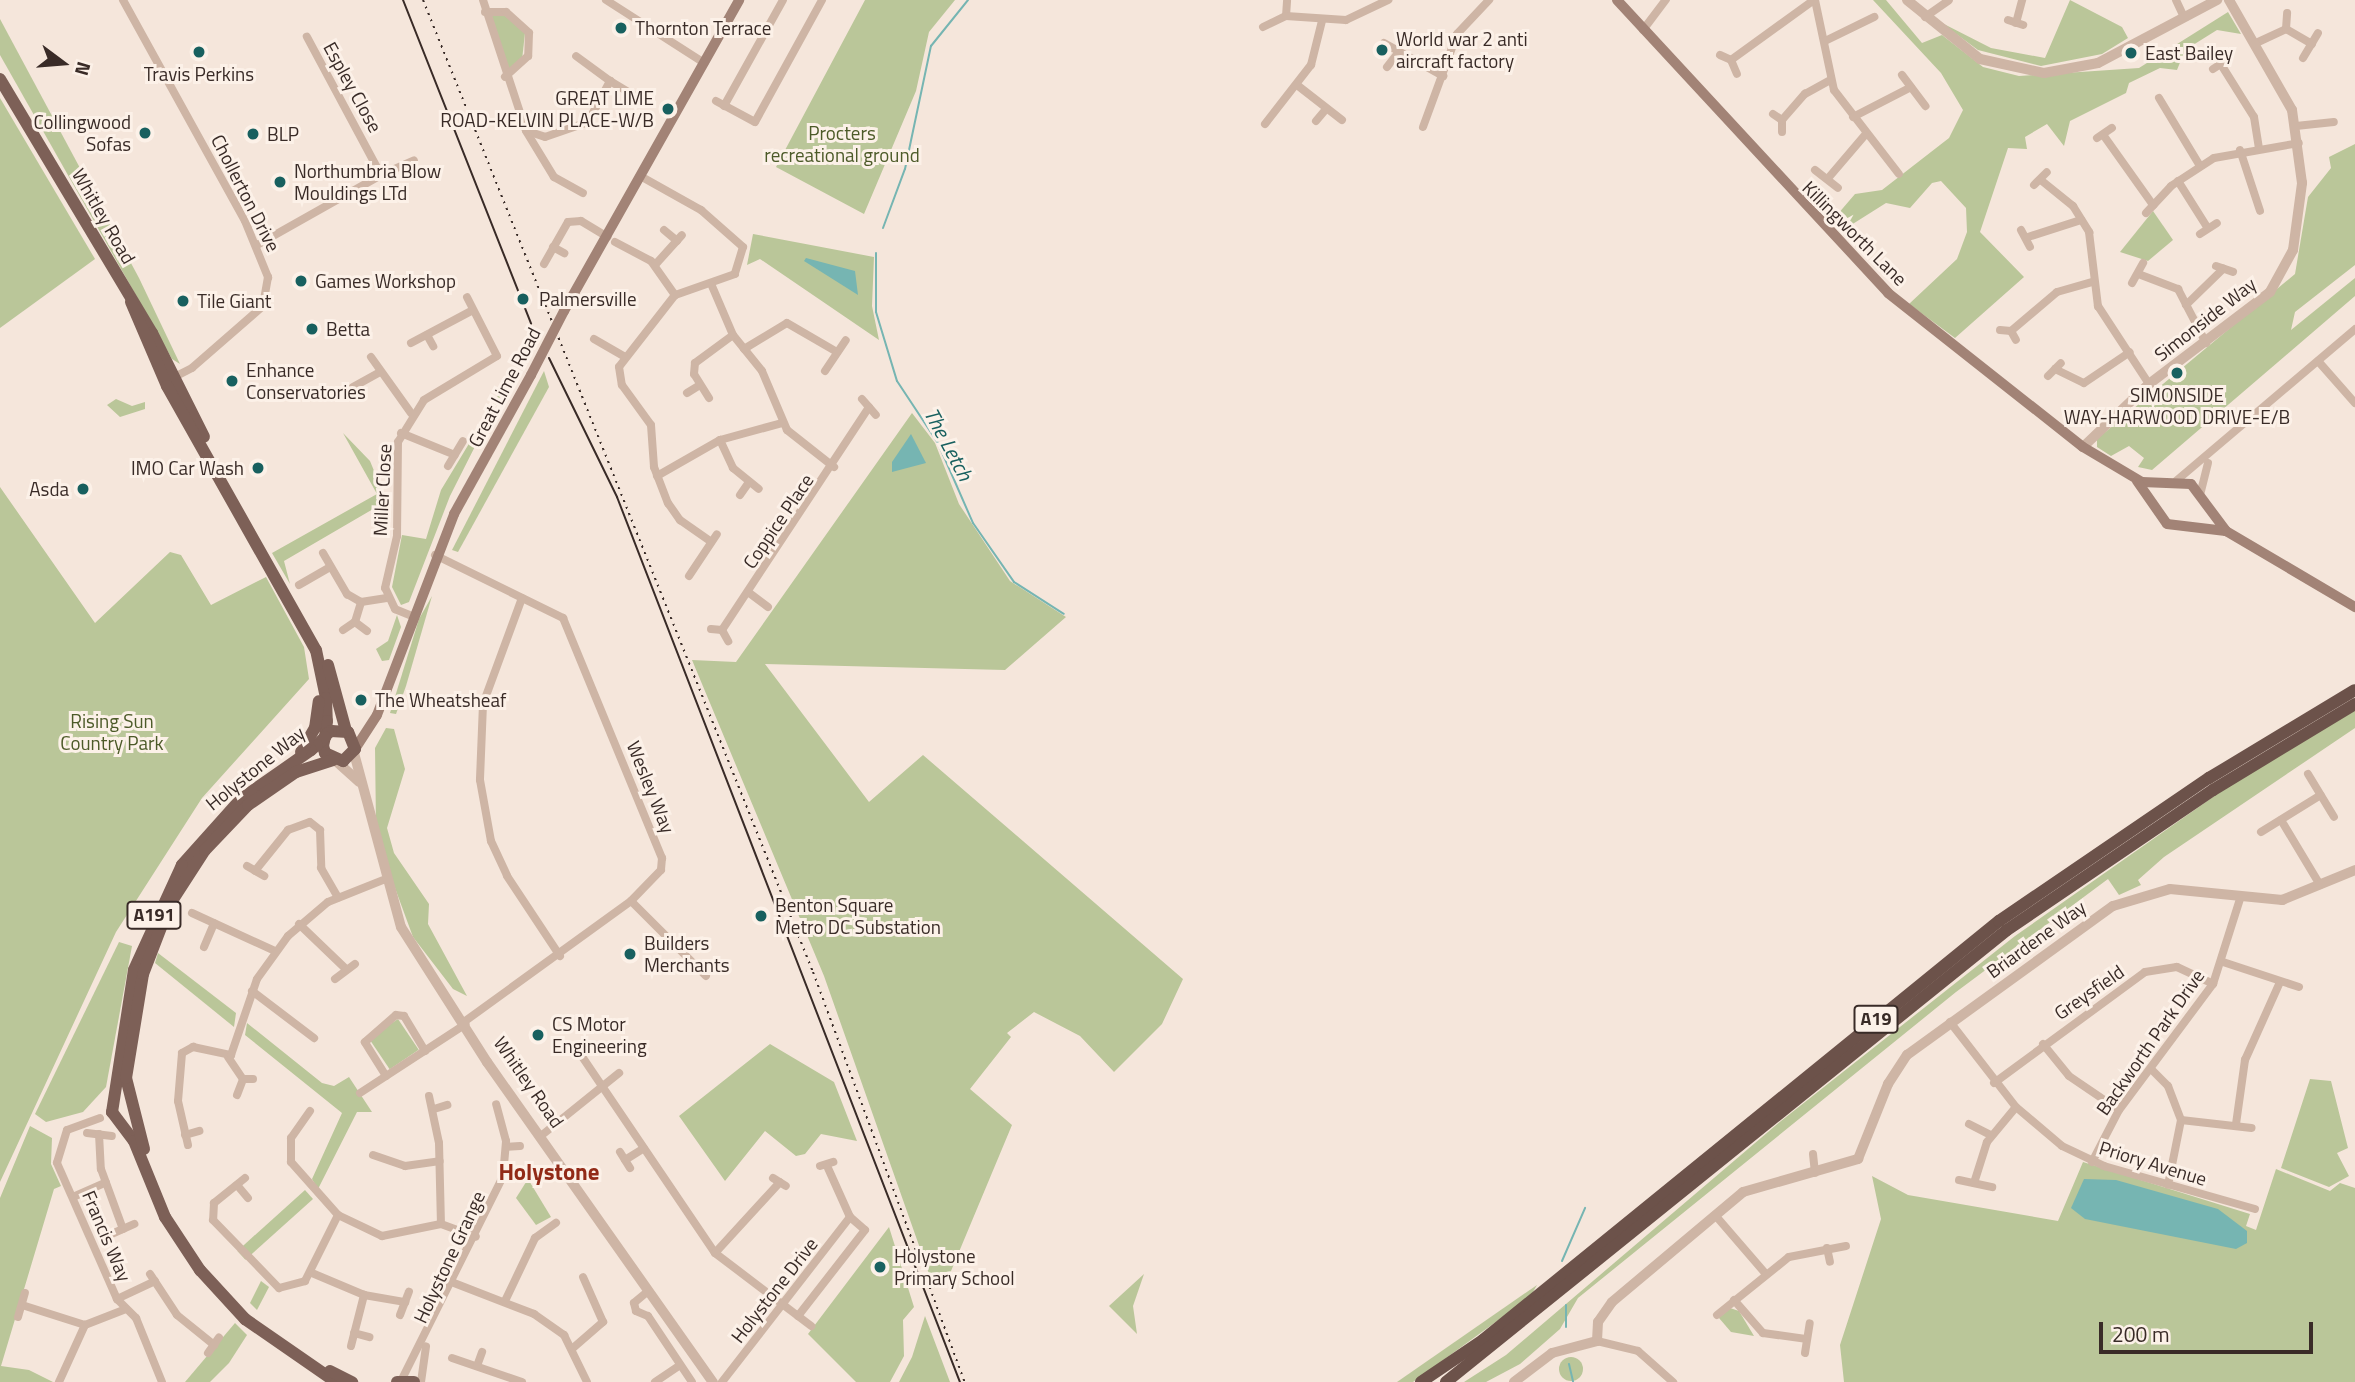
<!DOCTYPE html>
<style>
body{margin:0}
#map{position:relative;width:2355px;height:1382px;overflow:hidden;background:#f5e6db;font-family:"Titillium Web",sans-serif}
div>[style]{position:absolute}
[style*='--x']{left:calc(var(--x)*1px);top:calc(var(--y)*1px);width:calc(var(--w)*1px);rotate:calc(var(--a)*1deg)}
.green>*{inset:0;background:#bac699;transform-origin:0 0}
.round{border-radius:50%}
.water>*{inset:0;background:#76b5b2}
.stream>*{height:2px;margin:-1px;padding:0 1px;transform-origin:1px;border-radius:1px;background:#76b5b2}
.minor>*{height:8px;margin:-4px;padding:0 4px;transform-origin:4px;border-radius:4px;background:#ceb5a5}
.tertiary>*{height:10px;margin:-5px;padding:0 5px;transform-origin:5px;border-radius:5px;background:#ceb5a5}
.secondary>*{height:10px;margin:-5px;padding:0 5px;transform-origin:5px;border-radius:5px;background:#a28376}
.primary>*{height:12px;margin:-6px;padding:0 6px;transform-origin:6px;border-radius:6px;background:#7d6057}
.trunk>*{height:12px;margin:-6px;padding:0 6px;transform-origin:6px;border-radius:6px;background:#6c524a}
.tram>*{height:2px;margin:-1px;padding:0 1px;transform-origin:1px;border-radius:1px;background:#392b27}
.rail>*{height:2px;margin-top:-1px;transform-origin:0;background:repeating-linear-gradient(90deg,#392b27 0 2px,transparent 0 7px)}
.secondary-bridge>*{height:10px;margin:-5px;padding:0 5px;transform-origin:5px;border-radius:5px;background:#a28376}
.dots>*{width:19px;height:19px;translate:-50% -50%;box-sizing:border-box;border:4px solid #fcf1e8;border-radius:50%}
span{translate:-50% -50%;white-space:nowrap;text-align:center;line-height:1.15;-webkit-text-stroke:6px #fcf1e8;paint-order:stroke}
.shield-label span{padding:2px 5px;background:#fcf1e8;border:2px solid;border-radius:5px;-webkit-text-stroke-width:0}
.shield-label{font-size:18px;color:#392b27;font-weight:700}
.poi-label{font-size:19px;color:#392b27}
.left{translate:0 -50%;text-align:left}
.right{translate:-100% -50%;text-align:right}
.street-label{font-size:19px;color:#392b27}
.park-label{font-size:19px;color:#4c5a28}
.water-label{font-size:21px;color:#18605f;font-style:italic}
.quarter-label{font-size:23px;color:#922a17;font-weight:700}
.north{position:absolute;left:28px;top:28px;width:70px;height:70px;-webkit-text-stroke:5px #fcf1e8;paint-order:stroke;rotate:106deg;font-size:19px;font-weight:700;line-height:28px;text-align:center;color:#392b27}
.north::after{content:'';display:block;margin:auto;width:24px;height:32px;background:#392b27;clip-path:polygon(50% 0,100% 100%,50% 72%,0 100%)}
.scale{position:absolute;left:2099px;top:1322px;width:214px;height:32px;box-sizing:border-box;border:4px solid #392b27;border-top:0;padding-left:9px;font-size:21px;line-height:24px;white-space:nowrap;color:#392b27;-webkit-text-stroke:5px #fcf1e8;paint-order:stroke}
</style>
<div id="map">
<div class="green">
<i style="clip-path:polygon(865px 0,955px 0,929px 32px,916px 91px,864px 214px,776px 167px)"></i>
<i style="clip-path:polygon(1873px 0,1886px 0,1922px 43px,1942px 35px,1983px 67px,2019px 76px,2139px 68px,2228px 12px,2241px 34px,2217px 30px,2185px 50px,2177px 70px,2160px 68px,2129px 83px,2126px 93px,2070px 121px,2064px 146px,2047px 124px,2025px 137px,2027px 149px,2008px 148px,1980px 232px,2024px 277px,1955px 338px,1909px 304px,1957px 259px,1967px 232px,1966px 208px,1941px 181px,1932px 183px,1910px 208px,1886px 203px,1840px 232px,1831px 222px,1855px 194px,1882px 190px,1949px 138px,1963px 110px,1941px 73px)"></i>
<i style="clip-path:polygon(2070px 0,2122px 27px,2128px 38px,2102px 54px,2041px 66px,1978px 50px,1940px 22px,1991px 48px,2045px 58px)"></i>
<i style="clip-path:polygon(491px 14px,505px 14px,525px 33px,522px 60px,509px 70px)"></i>
<i style="clip-path:polygon(0 19px,139px 278px,180px 364px,172px 359px,0 55px)"></i>
<i style="clip-path:polygon(0 98px,95px 259px,0 328px)"></i>
<i style="clip-path:polygon(2355px 144px,2355px 265px,2295px 312px,2291px 330px,2355px 278px,2355px 296px,2152px 470px,2138px 467px,2144px 458px,2129px 446px,2111px 456px,2097px 447px,2097px 439px,2295px 274px,2308px 197px,2331px 168px,2329px 157px)"></i>
<i style="clip-path:polygon(2153px 211px,2173px 240px,2148px 261px,2120px 252px)"></i>
<i style="clip-path:polygon(753px 234px,874px 257px,872px 306px,879px 340px,760px 259px,747px 265px)"></i>
<i style="clip-path:polygon(514px 369px,450px 496px,409px 602px,401px 605px,392px 587px,402px 535px,426px 539px,441px 490px)"></i>
<i style="clip-path:polygon(544px 371px,549px 387px,458px 552px,452px 550px)"></i>
<i style="clip-path:polygon(116px 399px,132px 406px,145px 402px,145px 409px,120px 417px,107px 405px)"></i>
<i style="clip-path:polygon(912px 413px,935px 443px,959px 504px,1010px 581px,1066px 617px,1005px 670px,765px 664px,869px 802px,923px 755px,1183px 979px,1162px 1024px,1114px 1072px,1080px 1036px,1034px 1012px,1007px 1033px,1011px 1037px,970px 1089px,1012px 1125px,946px 1283px,934px 1288px,824px 976px,692px 660px,736px 662px)"></i>
<i style="clip-path:polygon(343px 433px,370px 461px,384px 495px,380px 505px,284px 561px,290px 584px,272px 553px,377px 494px)"></i>
<i style="clip-path:polygon(0 487px,95px 623px,170px 552px,181px 555px,211px 605px,266px 577px,304px 647px,309px 679px,202px 798px,116px 932px,0 1182px)"></i>
<i style="clip-path:polygon(432px 596px,406px 686px,396px 714px,390px 713px,419px 619px)"></i>
<i style="clip-path:polygon(397px 615px,401px 627px,389px 660px,382px 661px,376px 649px,388px 641px)"></i>
<i style="clip-path:polygon(2355px 710px,2355px 728px,2164px 857px,2138px 880px,2141px 885px,2119px 895px,2108px 879px,1956px 992px,1578px 1298px,1560px 1329px,1520px 1364px,1486px 1382px,1464px 1382px,1506px 1355px,1781px 1121px,2015px 936px,2223px 790px)"></i>
<i style="clip-path:polygon(386px 728px,394px 729px,405px 769px,387px 828px,394px 853px,429px 904px,428px 924px,467px 996px,453px 989px,413px 937px,395px 888px,376px 825px,375px 748px)"></i>
<i style="clip-path:polygon(119px 942px,132px 946px,106px 1087px,83px 1112px,46px 1122px,35px 1114px)"></i>
<i style="clip-path:polygon(158px 953px,236px 1013px,234px 1027px,155px 963px)"></i>
<i style="left:398px;top:1019px;width:37px;height:35px;rotate:56deg"></i>
<i style="clip-path:polygon(247px 1023px,322px 1083px,334px 1086px,349px 1077px,372px 1112px,357px 1112px,318px 1189px,312px 1179px,342px 1113px,245px 1035px)"></i>
<i style="clip-path:polygon(770px 1044px,834px 1082px,857px 1141px,821px 1134px,805px 1154px,796px 1156px,765px 1131px,725px 1181px,679px 1116px)"></i>
<i style="clip-path:polygon(2310px 1079px,2331px 1081px,2348px 1148px,2337px 1153px,2349px 1176px,2329px 1187px,2281px 1168px)"></i>
<i style="clip-path:polygon(30px 1126px,52px 1138px,51px 1164px,61px 1186px,54px 1189px,1px 1366px,29px 1370px,53px 1382px,0 1382px,0 1198px)"></i>
<i style="clip-path:polygon(2083px 1162px,2250px 1214px,2246px 1226px,2256px 1230px,2276px 1169px,2330px 1191px,2340px 1183px,2355px 1188px,2355px 1382px,1844px 1382px,1840px 1345px,1881px 1219px,1872px 1176px,1908px 1195px,2058px 1221px)"></i>
<i style="clip-path:polygon(528px 1179px,551px 1217px,536px 1225px,516px 1198px)"></i>
<i style="left:305px;top:1190px;width:12px;height:91px;rotate:48deg"></i>
<i style="clip-path:polygon(889px 1227px,914px 1307px,903px 1320px,904px 1356px,890px 1382px,856px 1382px,808px 1334px)"></i>
<i style="clip-path:polygon(1144px 1274px,1133px 1306px,1137px 1334px,1109px 1306px)"></i>
<i style="clip-path:polygon(261px 1281px,269px 1287px,257px 1310px,250px 1303px)"></i>
<i style="clip-path:polygon(1537px 1285px,1530px 1297px,1413px 1382px,1397px 1382px)"></i>
<i style="clip-path:polygon(1730px 1308px,1739px 1311px,1754px 1336px,1731px 1332px,1719px 1318px)"></i>
<i style="clip-path:polygon(925px 1316px,950px 1382px,899px 1382px,912px 1357px)"></i>
<i style="clip-path:polygon(235px 1323px,247px 1335px,229px 1363px,210px 1382px,185px 1382px)"></i>
<i class="round" style="left:1559px;top:1357px;width:24px;height:24px"></i>
</div>
<div class="water">
<i style="clip-path:polygon(806px 258px,855px 271px,858px 295px,804px 261px)"></i>
<i style="clip-path:polygon(911px 434px,926px 463px,892px 472px,892px 462px)"></i>
<i style="clip-path:polygon(2084px 1179px,2116px 1180px,2218px 1209px,2247px 1231px,2247px 1243px,2236px 1249px,2085px 1219px,2071px 1208px)"></i>
</div>
<div class="stream">
<i style="--x:883;--y:228;--w:63;--a:-69.6"></i>
<i style="--x:905;--y:169;--w:126;--a:-78.1"></i>
<i style="--x:931;--y:46;--w:59;--a:-51.2"></i>
<i style="--x:876;--y:253;--w:59;--a:90"></i>
<i style="--x:876;--y:312;--w:72;--a:73.1"></i>
<i style="--x:897;--y:381;--w:74;--a:56.5"></i>
<i style="--x:938;--y:443;--w:87;--a:66.4"></i>
<i style="--x:973;--y:523;--w:72;--a:55.2"></i>
<i style="--x:1014;--y:582;--w:59;--a:32.6"></i>
<i style="--x:1562;--y:1261;--w:58;--a:-66.5"></i>
<i style="--x:1566;--y:1327;--w:22;--a:-90"></i>
<i style="--x:1569;--y:1364;--w:18;--a:77"></i>
</div>
<div class="minor">
<i style="--x:123;--y:0;--w:252;--a:61.1"></i>
<i style="--x:245;--y:221;--w:61;--a:67.7"></i>
<i style="--x:268;--y:277;--w:29;--a:100"></i>
<i style="--x:263;--y:306;--w:94;--a:138.9"></i>
<i style="--x:192;--y:368;--w:25;--a:153"></i>
<i style="--x:483;--y:0;--w:138;--a:71.8"></i>
<i style="--x:526;--y:131;--w:54;--a:58.7"></i>
<i style="--x:554;--y:177;--w:33;--a:29"></i>
<i style="--x:606;--y:0;--w:117;--a:32.7"></i>
<i style="--x:1815;--y:0;--w:92;--a:78.1"></i>
<i style="--x:1834;--y:90;--w:106;--a:52.3"></i>
<i style="--x:2176;--y:0;--w:19;--a:65"></i>
<i style="--x:485;--y:12;--w:21;--a:0"></i>
<i style="--x:506;--y:12;--w:31;--a:42"></i>
<i style="--x:529;--y:33;--w:23;--a:92"></i>
<i style="--x:528;--y:56;--w:31;--a:138"></i>
<i style="--x:1286;--y:16;--w:15;--a:-86"></i>
<i style="--x:1925;--y:17;--w:29;--a:-35"></i>
<i style="--x:2008;--y:20;--w:16;--a:18"></i>
<i style="--x:2016;--y:23;--w:24;--a:-75"></i>
<i style="--x:1263;--y:27;--w:25;--a:-26"></i>
<i style="--x:1286;--y:16;--w:60;--a:3.8"></i>
<i style="--x:1346;--y:20;--w:47;--a:-25.5"></i>
<i style="--x:2286;--y:29;--w:30;--a:30"></i>
<i style="--x:1643;--y:30;--w:38;--a:-53"></i>
<i style="--x:1825;--y:41;--w:55;--a:-26.1"></i>
<i style="--x:1384;--y:43;--w:68;--a:29.2"></i>
<i style="--x:2256;--y:43;--w:33;--a:-25"></i>
<i style="--x:2286;--y:29;--w:16;--a:-86"></i>
<i style="--x:1720;--y:55;--w:12;--a:24"></i>
<i style="--x:1731;--y:60;--w:15;--a:67"></i>
<i style="--x:2303;--y:58;--w:29;--a:-59"></i>
<i style="--x:1731;--y:60;--w:102;--a:-35.9"></i>
<i style="--x:2222;--y:66;--w:60;--a:57.9"></i>
<i style="--x:2254;--y:117;--w:30;--a:81"></i>
<i style="--x:1387;--y:67;--w:16;--a:-52"></i>
<i style="--x:2213;--y:69;--w:17;--a:-33"></i>
<i style="--x:1902;--y:75;--w:39;--a:53"></i>
<i style="--x:610;--y:81;--w:39;--a:31"></i>
<i style="--x:1297;--y:85;--w:57;--a:37.9"></i>
<i style="--x:2159;--y:98;--w:79;--a:58.9"></i>
<i style="--x:716;--y:101;--w:44;--a:28.3"></i>
<i style="--x:755;--y:122;--w:139;--a:-61.2"></i>
<i style="--x:724;--y:106;--w:121;--a:-60.9"></i>
<i style="--x:1773;--y:114;--w:11;--a:34"></i>
<i style="--x:1782;--y:120;--w:12;--a:90"></i>
<i style="--x:1853;--y:117;--w:65;--a:-27.3"></i>
<i style="--x:1782;--y:120;--w:35;--a:-49"></i>
<i style="--x:1805;--y:94;--w:29;--a:-29"></i>
<i style="--x:1316;--y:121;--w:16;--a:-50"></i>
<i style="--x:1265;--y:124;--w:75;--a:-52.1"></i>
<i style="--x:1311;--y:65;--w:45;--a:-76"></i>
<i style="--x:2296;--y:126;--w:38;--a:-6"></i>
<i style="--x:1423;--y:127;--w:99;--a:-69.9"></i>
<i style="--x:1457;--y:34;--w:47;--a:-46.7"></i>
<i style="--x:527;--y:131;--w:19;--a:18"></i>
<i style="--x:545;--y:137;--w:46;--a:-19.2"></i>
<i style="--x:588;--y:122;--w:47;--a:-61.8"></i>
<i style="--x:610;--y:81;--w:42;--a:-143.7"></i>
<i style="--x:2104;--y:136;--w:85;--a:54.6"></i>
<i style="--x:2097;--y:138;--w:18;--a:-34"></i>
<i style="--x:2240;--y:150;--w:64;--a:71.8"></i>
<i style="--x:1815;--y:170;--w:29;--a:38"></i>
<i style="--x:381;--y:175;--w:36;--a:-24"></i>
<i style="--x:1830;--y:176;--w:54;--a:-49.5"></i>
<i style="--x:642;--y:177;--w:68;--a:29.2"></i>
<i style="--x:701;--y:210;--w:56;--a:41.4"></i>
<i style="--x:743;--y:247;--w:28;--a:107"></i>
<i style="--x:735;--y:274;--w:64;--a:160.7"></i>
<i style="--x:675;--y:295;--w:91;--a:127.9"></i>
<i style="--x:619;--y:367;--w:18;--a:81"></i>
<i style="--x:622;--y:385;--w:49;--a:54.1"></i>
<i style="--x:651;--y:425;--w:42;--a:85.9"></i>
<i style="--x:654;--y:467;--w:39;--a:69"></i>
<i style="--x:668;--y:503;--w:21;--a:55"></i>
<i style="--x:680;--y:520;--w:38;--a:35"></i>
<i style="--x:2042;--y:181;--w:40;--a:39"></i>
<i style="--x:2073;--y:206;--w:31;--a:58"></i>
<i style="--x:2089;--y:232;--w:75;--a:83.1"></i>
<i style="--x:2098;--y:306;--w:93;--a:56.8"></i>
<i style="--x:2178;--y:181;--w:54;--a:57.8"></i>
<i style="--x:2034;--y:185;--w:18;--a:-45"></i>
<i style="--x:2146;--y:213;--w:37;--a:-47"></i>
<i style="--x:2171;--y:186;--w:51;--a:-33.1"></i>
<i style="--x:2214;--y:158;--w:86;--a:-10"></i>
<i style="--x:664;--y:230;--w:17;--a:40"></i>
<i style="--x:2021;--y:230;--w:19;--a:62"></i>
<i style="--x:2200;--y:234;--w:20;--a:-33"></i>
<i style="--x:2028;--y:237;--w:56;--a:-17.8"></i>
<i style="--x:615;--y:242;--w:41;--a:27.8"></i>
<i style="--x:651;--y:261;--w:42;--a:54.8"></i>
<i style="--x:257;--y:245;--w:142;--a:-29.4"></i>
<i style="--x:381;--y:175;--w:157;--a:-118.2"></i>
<i style="--x:553;--y:247;--w:13;--a:29"></i>
<i style="--x:544;--y:264;--w:48;--a:-60.3"></i>
<i style="--x:568;--y:222;--w:13;--a:-4"></i>
<i style="--x:581;--y:221;--w:31;--a:31"></i>
<i style="--x:655;--y:265;--w:40;--a:-48"></i>
<i style="--x:2216;--y:266;--w:18;--a:19"></i>
<i style="--x:2141;--y:275;--w:40;--a:21"></i>
<i style="--x:2178;--y:289;--w:61;--a:62.6"></i>
<i style="--x:2132;--y:283;--w:23;--a:-61"></i>
<i style="--x:712;--y:286;--w:53;--a:66.8"></i>
<i style="--x:733;--y:335;--w:46;--a:51.1"></i>
<i style="--x:762;--y:371;--w:64;--a:67"></i>
<i style="--x:787;--y:430;--w:60;--a:38.2"></i>
<i style="--x:2186;--y:305;--w:52;--a:-44.2"></i>
<i style="--x:2000;--y:330;--w:11;--a:5"></i>
<i style="--x:2011;--y:331;--w:10;--a:61"></i>
<i style="--x:2011;--y:331;--w:60;--a:-40.3"></i>
<i style="--x:2057;--y:292;--w:37;--a:-16"></i>
<i style="--x:427;--y:335;--w:13;--a:61"></i>
<i style="--x:594;--y:339;--w:34;--a:30"></i>
<i style="--x:411;--y:343;--w:70;--a:-28"></i>
<i style="--x:744;--y:349;--w:50;--a:-31.2"></i>
<i style="--x:787;--y:323;--w:58;--a:30.1"></i>
<i style="--x:371;--y:357;--w:69;--a:54.5"></i>
<i style="--x:2318;--y:361;--w:56;--a:48.6"></i>
<i style="--x:2055;--y:369;--w:32;--a:26"></i>
<i style="--x:2084;--y:383;--w:55;--a:-34"></i>
<i style="--x:825;--y:371;--w:37;--a:-56"></i>
<i style="--x:2048;--y:376;--w:18;--a:-45"></i>
<i style="--x:353;--y:387;--w:31;--a:-29"></i>
<i style="--x:687;--y:393;--w:15;--a:-32"></i>
<i style="--x:709;--y:398;--w:28;--a:-122"></i>
<i style="--x:694;--y:374;--w:11;--a:-85"></i>
<i style="--x:695;--y:363;--w:47;--a:-36.4"></i>
<i style="--x:862;--y:399;--w:21;--a:49"></i>
<i style="--x:401;--y:433;--w:58;--a:22.2"></i>
<i style="--x:720;--y:440;--w:31;--a:65"></i>
<i style="--x:733;--y:468;--w:33;--a:39"></i>
<i style="--x:448;--y:466;--w:29;--a:-59"></i>
<i style="--x:657;--y:476;--w:73;--a:-29.7"></i>
<i style="--x:720;--y:440;--w:64;--a:-15.3"></i>
<i style="--x:2176;--y:481;--w:235;--a:-40.3"></i>
<i style="--x:740;--y:495;--w:16;--a:-55"></i>
<i style="--x:2200;--y:495;--w:33;--a:-76"></i>
<i style="--x:323;--y:553;--w:48;--a:59.7"></i>
<i style="--x:347;--y:594;--w:16;--a:30"></i>
<i style="--x:361;--y:602;--w:26;--a:-9"></i>
<i style="--x:435;--y:555;--w:143;--a:26.2"></i>
<i style="--x:563;--y:618;--w:260;--a:67.6"></i>
<i style="--x:662;--y:858;--w:12;--a:95"></i>
<i style="--x:661;--y:870;--w:43;--a:134.1"></i>
<i style="--x:631;--y:901;--w:206;--a:144.1"></i>
<i style="--x:689;--y:576;--w:50;--a:-56.3"></i>
<i style="--x:299;--y:585;--w:36;--a:-30"></i>
<i style="--x:748;--y:592;--w:25;--a:37"></i>
<i style="--x:522;--y:598;--w:113;--a:110.2"></i>
<i style="--x:483;--y:704;--w:76;--a:92.3"></i>
<i style="--x:480;--y:780;--w:62;--a:79.8"></i>
<i style="--x:491;--y:841;--w:38;--a:65"></i>
<i style="--x:507;--y:876;--w:96;--a:56.5"></i>
<i style="--x:412;--y:616;--w:18;--a:-158"></i>
<i style="--x:395;--y:609;--w:23;--a:-115"></i>
<i style="--x:385;--y:588;--w:53;--a:-77"></i>
<i style="--x:397;--y:536;--w:94;--a:-89.4"></i>
<i style="--x:398;--y:442;--w:49;--a:-58.2"></i>
<i style="--x:424;--y:400;--w:85;--a:-31.1"></i>
<i style="--x:497;--y:356;--w:66;--a:-117"></i>
<i style="--x:355;--y:622;--w:21;--a:-73"></i>
<i style="--x:711;--y:629;--w:11;--a:5"></i>
<i style="--x:722;--y:630;--w:13;--a:61"></i>
<i style="--x:343;--y:630;--w:14;--a:-34"></i>
<i style="--x:355;--y:622;--w:15;--a:37"></i>
<i style="--x:722;--y:630;--w:267;--a:-56.6"></i>
<i style="--x:2308;--y:774;--w:50;--a:58.8"></i>
<i style="--x:2281;--y:820;--w:76;--a:59"></i>
<i style="--x:2261;--y:832;--w:70;--a:-31.7"></i>
<i style="--x:247;--y:866;--w:20;--a:30"></i>
<i style="--x:255;--y:871;--w:53;--a:-51.2"></i>
<i style="--x:288;--y:830;--w:23;--a:-20"></i>
<i style="--x:310;--y:822;--w:13;--a:39"></i>
<i style="--x:320;--y:830;--w:38;--a:88"></i>
<i style="--x:321;--y:868;--w:34;--a:60"></i>
<i style="--x:631;--y:901;--w:106;--a:45"></i>
<i style="--x:192;--y:913;--w:91;--a:24.6"></i>
<i style="--x:299;--y:924;--w:65;--a:43.8"></i>
<i style="--x:204;--y:947;--w:26;--a:-67"></i>
<i style="--x:2223;--y:962;--w:80;--a:18.2"></i>
<i style="--x:335;--y:979;--w:25;--a:-37"></i>
<i style="--x:252;--y:991;--w:78;--a:37.2"></i>
<i style="--x:1950;--y:1022;--w:108;--a:52.2"></i>
<i style="--x:2016;--y:1107;--w:60;--a:40.3"></i>
<i style="--x:2062;--y:1146;--w:47;--a:25.5"></i>
<i style="--x:2104;--y:1166;--w:157;--a:15.9"></i>
<i style="--x:2043;--y:1044;--w:41;--a:50.9"></i>
<i style="--x:2069;--y:1076;--w:60;--a:34.2"></i>
<i style="--x:581;--y:1055;--w:239;--a:55.9"></i>
<i style="--x:715;--y:1253;--w:121;--a:37.2"></i>
<i style="--x:228;--y:1057;--w:27;--a:56"></i>
<i style="--x:2151;--y:1069;--w:24;--a:45"></i>
<i style="--x:2168;--y:1086;--w:36;--a:69"></i>
<i style="--x:2181;--y:1120;--w:66;--a:101.3"></i>
<i style="--x:386;--y:1076;--w:40;--a:-122"></i>
<i style="--x:365;--y:1042;--w:41;--a:-41.1"></i>
<i style="--x:396;--y:1015;--w:8;--a:7"></i>
<i style="--x:404;--y:1016;--w:41;--a:59"></i>
<i style="--x:1994;--y:1083;--w:187;--a:-36.3"></i>
<i style="--x:2145;--y:972;--w:32;--a:-9"></i>
<i style="--x:2177;--y:967;--w:40;--a:25"></i>
<i style="--x:360;--y:1093;--w:126;--a:-33.1"></i>
<i style="--x:237;--y:1095;--w:17;--a:-69"></i>
<i style="--x:243;--y:1079;--w:10;--a:0"></i>
<i style="--x:429;--y:1096;--w:48;--a:78"></i>
<i style="--x:439;--y:1143;--w:81;--a:88.6"></i>
<i style="--x:434;--y:1109;--w:14;--a:-17"></i>
<i style="--x:310;--y:1111;--w:33;--a:125"></i>
<i style="--x:291;--y:1138;--w:24;--a:90"></i>
<i style="--x:291;--y:1162;--w:71;--a:48.4"></i>
<i style="--x:338;--y:1215;--w:49;--a:25.5"></i>
<i style="--x:382;--y:1236;--w:60;--a:-11.5"></i>
<i style="--x:441;--y:1224;--w:37;--a:20"></i>
<i style="--x:100;--y:1118;--w:35;--a:160"></i>
<i style="--x:67;--y:1130;--w:34;--a:107"></i>
<i style="--x:57;--y:1163;--w:149;--a:66.2"></i>
<i style="--x:117;--y:1299;--w:27;--a:45"></i>
<i style="--x:136;--y:1318;--w:69;--a:67.9"></i>
<i style="--x:2181;--y:1120;--w:71;--a:6.4"></i>
<i style="--x:1969;--y:1124;--w:25;--a:27"></i>
<i style="--x:2236;--y:1124;--w:65;--a:-82"></i>
<i style="--x:2245;--y:1060;--w:85;--a:-65.8"></i>
<i style="--x:87;--y:1133;--w:25;--a:7"></i>
<i style="--x:99;--y:1134;--w:35;--a:87"></i>
<i style="--x:101;--y:1169;--w:64;--a:69.9"></i>
<i style="--x:185;--y:1135;--w:15;--a:-16"></i>
<i style="--x:542;--y:1135;--w:99;--a:-38.8"></i>
<i style="--x:188;--y:1145;--w:45;--a:-102.8"></i>
<i style="--x:178;--y:1101;--w:48;--a:-85.2"></i>
<i style="--x:182;--y:1053;--w:13;--a:-29"></i>
<i style="--x:193;--y:1047;--w:39;--a:12"></i>
<i style="--x:231;--y:1055;--w:80;--a:-71.1"></i>
<i style="--x:257;--y:979;--w:53;--a:-54.2"></i>
<i style="--x:288;--y:936;--w:52;--a:-40.4"></i>
<i style="--x:328;--y:902;--w:59;--a:-21.8"></i>
<i style="--x:506;--y:1147;--w:14;--a:-4"></i>
<i style="--x:620;--y:1152;--w:19;--a:58"></i>
<i style="--x:1813;--y:1154;--w:19;--a:84"></i>
<i style="--x:373;--y:1155;--w:34;--a:19"></i>
<i style="--x:405;--y:1166;--w:35;--a:-8"></i>
<i style="--x:625;--y:1160;--w:22;--a:-32"></i>
<i style="--x:2092;--y:1162;--w:59;--a:-62.6"></i>
<i style="--x:2119;--y:1110;--w:157;--a:-53.3"></i>
<i style="--x:2213;--y:984;--w:89;--a:-72.4"></i>
<i style="--x:820;--y:1166;--w:14;--a:-17"></i>
<i style="--x:245;--y:1178;--w:40;--a:141"></i>
<i style="--x:214;--y:1203;--w:17;--a:93"></i>
<i style="--x:213;--y:1220;--w:95;--a:45.9"></i>
<i style="--x:279;--y:1288;--w:27;--a:-15"></i>
<i style="--x:305;--y:1281;--w:74;--a:-63.4"></i>
<i style="--x:773;--y:1178;--w:15;--a:32"></i>
<i style="--x:1959;--y:1180;--w:34;--a:12"></i>
<i style="--x:1974;--y:1183;--w:43;--a:-72.4"></i>
<i style="--x:1987;--y:1142;--w:45;--a:-50.4"></i>
<i style="--x:237;--y:1185;--w:17;--a:50"></i>
<i style="--x:73;--y:1197;--w:36;--a:-24"></i>
<i style="--x:1715;--y:1215;--w:77;--a:49.2"></i>
<i style="--x:107;--y:1236;--w:30;--a:-24"></i>
<i style="--x:1827;--y:1248;--w:14;--a:78"></i>
<i style="--x:715;--y:1253;--w:96;--a:-47.5"></i>
<i style="--x:312;--y:1273;--w:56;--a:22.9"></i>
<i style="--x:364;--y:1295;--w:42;--a:9.7"></i>
<i style="--x:150;--y:1274;--w:49;--a:56.6"></i>
<i style="--x:177;--y:1315;--w:48;--a:39"></i>
<i style="--x:454;--y:1283;--w:86;--a:21.2"></i>
<i style="--x:534;--y:1314;--w:37;--a:35"></i>
<i style="--x:564;--y:1335;--w:52;--a:63.9"></i>
<i style="--x:647;--y:1292;--w:17;--a:140"></i>
<i style="--x:634;--y:1303;--w:8;--a:76"></i>
<i style="--x:636;--y:1311;--w:13;--a:23"></i>
<i style="--x:648;--y:1316;--w:79;--a:56.3"></i>
<i style="--x:117;--y:1299;--w:42;--a:-25.3"></i>
<i style="--x:1734;--y:1300;--w:44;--a:48.7"></i>
<i style="--x:1763;--y:1333;--w:43;--a:7.9"></i>
<i style="--x:505;--y:1301;--w:70;--a:-64.5"></i>
<i style="--x:535;--y:1238;--w:26;--a:-36"></i>
<i style="--x:22;--y:1305;--w:66;--a:17.6"></i>
<i style="--x:85;--y:1325;--w:44;--a:-21.3"></i>
<i style="--x:400;--y:1315;--w:25;--a:-69"></i>
<i style="--x:1717;--y:1315;--w:92;--a:-38.9"></i>
<i style="--x:1789;--y:1257;--w:58;--a:-10.9"></i>
<i style="--x:798;--y:1316;--w:109;--a:-52.1"></i>
<i style="--x:865;--y:1230;--w:20;--a:-139"></i>
<i style="--x:850;--y:1217;--w:54;--a:-114.2"></i>
<i style="--x:18;--y:1317;--w:25;--a:-74"></i>
<i style="--x:354;--y:1333;--w:16;--a:15"></i>
<i style="--x:1597;--y:1341;--w:42;--a:13.7"></i>
<i style="--x:1638;--y:1351;--w:47;--a:41.5"></i>
<i style="--x:351;--y:1346;--w:53;--a:-75.7"></i>
<i style="--x:573;--y:1348;--w:40;--a:-41"></i>
<i style="--x:603;--y:1322;--w:49;--a:-114"></i>
<i style="--x:208;--y:1353;--w:19;--a:-55"></i>
<i style="--x:1805;--y:1353;--w:30;--a:-81"></i>
<i style="--x:452;--y:1358;--w:74;--a:18.9"></i>
<i style="--x:477;--y:1366;--w:15;--a:-70"></i>
<i style="--x:401;--y:1381;--w:229;--a:-63.5"></i>
<i style="--x:503;--y:1176;--w:35;--a:-85"></i>
<i style="--x:506;--y:1141;--w:38;--a:-105"></i>
<i style="--x:59;--y:1382;--w:63;--a:-65.5"></i>
<i style="--x:421;--y:1382;--w:36;--a:-82"></i>
<i style="--x:655;--y:1382;--w:30;--a:-34"></i>
<i style="--x:722;--y:1382;--w:209;--a:-52.2"></i>
</div>
<div class="tertiary">
<i style="--x:1907;--y:0;--w:94;--a:38.9"></i>
<i style="--x:1980;--y:59;--w:66;--a:12.3"></i>
<i style="--x:2044;--y:73;--w:55;--a:-10.5"></i>
<i style="--x:2098;--y:63;--w:135;--a:-27.9"></i>
<i style="--x:2083;--y:447;--w:91;--a:-43.7"></i>
<i style="--x:2149;--y:384;--w:152;--a:-37.2"></i>
<i style="--x:2270;--y:292;--w:48;--a:-61.3"></i>
<i style="--x:2293;--y:250;--w:68;--a:-82.3"></i>
<i style="--x:2302;--y:183;--w:74;--a:-97.8"></i>
<i style="--x:2292;--y:110;--w:127;--a:-119.8"></i>
<i style="--x:354;--y:753;--w:180;--a:74.9"></i>
<i style="--x:401;--y:927;--w:160;--a:57.5"></i>
<i style="--x:487;--y:1062;--w:392;--a:54.8"></i>
<i style="--x:336;--y:761;--w:31;--a:42"></i>
<i style="--x:1514;--y:1382;--w:48;--a:-37.3"></i>
<i style="--x:1552;--y:1353;--w:47;--a:-14.9"></i>
<i style="--x:1597;--y:1341;--w:19;--a:-87"></i>
<i style="--x:1598;--y:1322;--w:24;--a:-55"></i>
<i style="--x:1612;--y:1302;--w:171;--a:-40"></i>
<i style="--x:1743;--y:1192;--w:120;--a:-16"></i>
<i style="--x:1858;--y:1159;--w:81;--a:-68.2"></i>
<i style="--x:1888;--y:1084;--w:35;--a:-57"></i>
<i style="--x:1907;--y:1055;--w:254;--a:-35.9"></i>
<i style="--x:2113;--y:906;--w:59;--a:-16.6"></i>
<i style="--x:2170;--y:889;--w:113;--a:5.6"></i>
<i style="--x:2282;--y:900;--w:79;--a:-22.3"></i>
</div>
<div class="secondary">
<i style="--x:1617;--y:0;--w:399;--a:47.2"></i>
<i style="--x:1888;--y:293;--w:248;--a:38.3"></i>
<i style="--x:2083;--y:447;--w:69;--a:30.7"></i>
<i style="--x:2142;--y:482;--w:49;--a:2.3"></i>
<i style="--x:2191;--y:484;--w:59;--a:53.3"></i>
<i style="--x:564;--y:311;--w:357;--a:-60.6"></i>
<i style="--x:2137;--y:481;--w:52;--a:55.1"></i>
<i style="--x:2167;--y:524;--w:59;--a:6.8"></i>
<i style="--x:2226;--y:531;--w:150;--a:30.5"></i>
<i style="--x:355;--y:749;--w:40;--a:-57.1"></i>
<i style="--x:377;--y:715;--w:215;--a:-69"></i>
<i style="--x:454;--y:514;--w:159;--a:-61"></i>
</div>
<div class="primary">
<i style="--x:0;--y:79;--w:296;--a:59.1"></i>
<i style="--x:152;--y:333;--w:116;--a:63.4"></i>
<i style="--x:131;--y:302;--w:91;--a:66.8"></i>
<i style="--x:167;--y:386;--w:303;--a:60.6"></i>
<i style="--x:316;--y:650;--w:49;--a:78.2"></i>
<i style="--x:326;--y:698;--w:23;--a:88"></i>
<i style="--x:327;--y:721;--w:16;--a:97"></i>
<i style="--x:325;--y:737;--w:9;--a:103"></i>
<i style="--x:323;--y:746;--w:7;--a:74"></i>
<i style="--x:325;--y:753;--w:20;--a:24"></i>
<i style="--x:343;--y:761;--w:17;--a:-45"></i>
<i style="--x:355;--y:749;--w:18;--a:-112"></i>
<i style="--x:348;--y:732;--w:17;--a:-177"></i>
<i style="--x:331;--y:731;--w:4;--a:146"></i>
<i style="--x:328;--y:733;--w:5;--a:127"></i>
<i style="--x:325;--y:737;--w:11;--a:135"></i>
<i style="--x:317;--y:745;--w:8;--a:140"></i>
<i style="--x:311;--y:750;--w:85;--a:145"></i>
<i style="--x:241;--y:799;--w:89;--a:131.8"></i>
<i style="--x:182;--y:865;--w:115;--a:114.6"></i>
<i style="--x:134;--y:970;--w:144;--a:98.8"></i>
<i style="--x:112;--y:1112;--w:36;--a:53"></i>
<i style="--x:134;--y:1141;--w:82;--a:67.8"></i>
<i style="--x:165;--y:1217;--w:64;--a:56.6"></i>
<i style="--x:200;--y:1270;--w:67;--a:47.4"></i>
<i style="--x:245;--y:1319;--w:111;--a:34.7"></i>
<i style="--x:328;--y:665;--w:68;--a:74.7"></i>
<i style="--x:301;--y:752;--w:28;--a:-60"></i>
<i style="--x:315;--y:728;--w:27;--a:-82"></i>
<i style="--x:144;--y:1149;--w:73;--a:-104.2"></i>
<i style="--x:126;--y:1078;--w:105;--a:-80.7"></i>
<i style="--x:143;--y:974;--w:75;--a:-68.9"></i>
<i style="--x:170;--y:904;--w:64;--a:-57.1"></i>
<i style="--x:205;--y:850;--w:62;--a:-46.3"></i>
<i style="--x:248;--y:805;--w:58;--a:-34.5"></i>
<i style="--x:296;--y:772;--w:39;--a:-18"></i>
<i style="--x:330;--y:1371;--w:25;--a:27"></i>
<i style="--x:397;--y:1382;--w:17;--a:0"></i>
</div>
<div class="trunk">
<i style="--x:1421;--y:1382;--w:75;--a:-34.1"></i>
<i style="--x:1483;--y:1340;--w:665;--a:-39.08"></i>
<i style="--x:1999;--y:921;--w:254;--a:-34.3"></i>
<i style="--x:2209;--y:778;--w:170;--a:-31.1"></i>
<i style="--x:1446;--y:1382;--w:720;--a:-38.86"></i>
<i style="--x:2007;--y:930;--w:249;--a:-34.2"></i>
<i style="--x:2213;--y:790;--w:166;--a:-31.2"></i>
</div>
<div class="tram">
<i style="--x:403;--y:0;--w:348;--a:68.4"></i>
<i style="--x:549;--y:358;--w:155;--a:63.9"></i>
<i style="--x:617;--y:497;--w:949;--a:68.82"></i>
</div>
<div class="rail">
<i style="--x:423;--y:0;--w:1047;--a:68.14"></i>
<i style="--x:813;--y:972;--w:437;--a:69.7"></i>
</div>
<div class="secondary-bridge">
<i style="--x:531;--y:375;--w:72;--a:-62.7"></i>
</div>
<div class="dots">
<i style="left:621px;top:28px;background:#18605f"></i>
<i style="left:1382px;top:50px;background:#18605f"></i>
<i style="left:199px;top:52px;background:#18605f"></i>
<i style="left:2131px;top:53px;background:#18605f"></i>
<i style="left:668px;top:109px;background:#18605f"></i>
<i style="left:145px;top:133px;background:#18605f"></i>
<i style="left:253px;top:134px;background:#18605f"></i>
<i style="left:280px;top:182px;background:#18605f"></i>
<i style="left:301px;top:281px;background:#18605f"></i>
<i style="left:523px;top:299px;background:#18605f"></i>
<i style="left:183px;top:301px;background:#18605f"></i>
<i style="left:312px;top:329px;background:#18605f"></i>
<i style="left:2177px;top:373px;background:#18605f"></i>
<i style="left:232px;top:381px;background:#18605f"></i>
<i style="left:258px;top:468px;background:#18605f"></i>
<i style="left:83px;top:489px;background:#18605f"></i>
<i style="left:361px;top:700px;background:#18605f"></i>
<i style="left:761px;top:916px;background:#18605f"></i>
<i style="left:630px;top:954px;background:#18605f"></i>
<i style="left:538px;top:1035px;background:#18605f"></i>
<i style="left:880px;top:1267px;background:#18605f"></i>
</div>
<div class="shield-label">
<span style="left:154px;top:915px">A191</span>
<span style="left:1876px;top:1019px">A19</span>
</div>
<div class="poi-label">
<span class="left" style="left:635px;top:28px">Thornton Terrace</span>
<span class="left" style="left:1396px;top:50px">World war 2 anti<br>aircraft factory</span>
<span class="left" style="left:2145px;top:53px">East Bailey</span>
<span style="left:199px;top:74px">Travis Perkins</span>
<span class="right" style="left:654px;top:109px">GREAT LIME<br>ROAD-KELVIN PLACE-W/B</span>
<span class="right" style="left:131px;top:133px">Collingwood<br>Sofas</span>
<span class="left" style="left:267px;top:134px">BLP</span>
<span class="left" style="left:294px;top:182px">Northumbria Blow<br>Mouldings LTd</span>
<span class="left" style="left:315px;top:281px">Games Workshop</span>
<span class="left" style="left:539px;top:299px">Palmersville</span>
<span class="left" style="left:197px;top:301px">Tile Giant</span>
<span class="left" style="left:326px;top:329px">Betta</span>
<span class="left" style="left:246px;top:381px">Enhance<br>Conservatories</span>
<span style="left:2177px;top:406px">SIMONSIDE<br>WAY-HARWOOD DRIVE-E/B</span>
<span class="right" style="left:244px;top:468px">IMO Car Wash</span>
<span class="right" style="left:69px;top:489px">Asda</span>
<span class="left" style="left:375px;top:700px">The Wheatsheaf</span>
<span class="left" style="left:775px;top:916px">Benton Square<br>Metro DC Substation</span>
<span class="left" style="left:644px;top:954px">Builders<br>Merchants</span>
<span class="left" style="left:552px;top:1035px">CS Motor<br>Engineering</span>
<span class="left" style="left:894px;top:1267px">Holystone<br>Primary School</span>
</div>
<div class="street-label">
<span style="left:353px;top:87px;rotate:61deg">Espley Close</span>
<span style="left:246px;top:193px;rotate:63deg">Chollerton Drive</span>
<span style="left:104px;top:216px;rotate:60deg">Whitley Road</span>
<span style="left:1855px;top:233px;rotate:45deg">Killingworth Lane</span>
<span style="left:2205px;top:319px;rotate:-38deg">Simonside Way</span>
<span style="left:504px;top:387px;rotate:-62deg">Great Lime Road</span>
<span style="left:382px;top:490px;rotate:-87deg">Miller Close</span>
<span style="left:778px;top:521px;rotate:-56deg">Coppice Place</span>
<span style="left:255px;top:768px;rotate:-39deg">Holystone Way</span>
<span style="left:651px;top:787px;rotate:68deg">Wesley Way</span>
<span style="left:2036px;top:939px;rotate:-36deg">Briardene Way</span>
<span style="left:2089px;top:992px;rotate:-35deg">Greysfield</span>
<span style="left:2150px;top:1042px;rotate:-55deg">Backworth Park Drive</span>
<span style="left:529px;top:1082px;rotate:55deg">Whitley Road</span>
<span style="left:2153px;top:1163px;rotate:17deg">Priory Avenue</span>
<span style="left:107px;top:1236px;rotate:67deg">Francis Way</span>
<span style="left:449px;top:1257px;rotate:-65deg">Holystone Grange</span>
<span style="left:774px;top:1290px;rotate:-52deg">Holystone Drive</span>
</div>
<div class="park-label">
<span style="left:842px;top:144px">Procters<br>recreational ground</span>
<span style="left:112px;top:732px">Rising Sun<br>Country Park</span>
</div>
<div class="water-label">
<span style="left:949px;top:444px;rotate:62deg">The Letch</span>
</div>
<div class="quarter-label">
<span style="left:549px;top:1172px">Holystone</span>
</div>
<div class="north">N</div>
<div class="scale">200 m</div>
</div>
